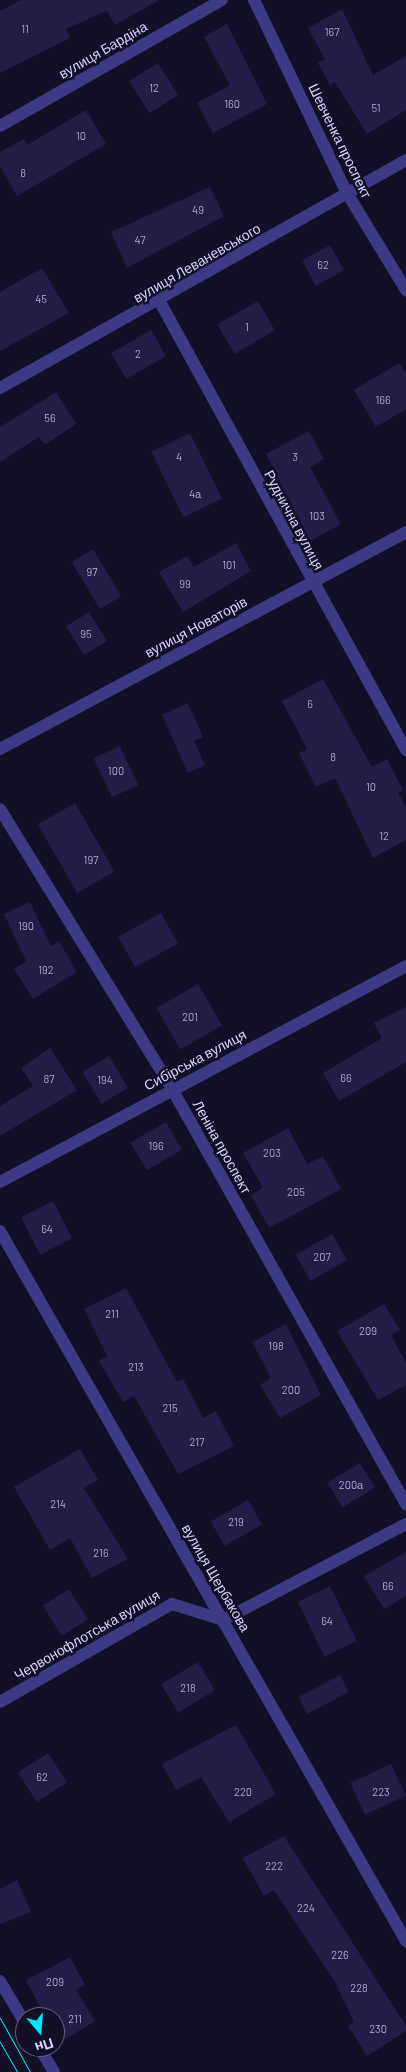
<!DOCTYPE html>
<meta charset="utf-8">
<style>
body{margin:0}
#map{position:relative;width:406px;height:2072px;overflow:hidden;background:#130f26;font-family:Barlow,sans-serif}
div>[style]{position:absolute}
[style*='--x']{left:calc(var(--x)*1px);top:calc(var(--y)*1px);width:calc(var(--w)*1px);rotate:calc(var(--a)*1deg)}
.building>*{inset:0;background:#241b47;transform-origin:0 0}
.minor>*{height:12px;margin:-6px;padding:0 6px;transform-origin:6px;border-radius:6px;background:#3d3a85}
.tram>*{height:1px;margin:-0.5px;padding:0 0.5px;transform-origin:0.5px;border-radius:0.5px;background:#00e5ff}
span{translate:-50% -50%;white-space:nowrap;text-align:center;line-height:1.15;-webkit-text-stroke:5px #130f26;paint-order:stroke}
.number-label{font-size:11px;color:#aca6d1}
.number-label span{-webkit-text-stroke-width:0}
.street-label{font-size:14px;color:#d9d4ff}
.north{position:absolute;left:15px;top:2007px;width:50px;height:50px;box-sizing:border-box;background:#130f26;border:1px solid #625e7d;border-radius:50%;rotate:162deg;font-size:14px;font-weight:700;line-height:20px;text-align:center;color:#d9d4ff}
.north::after{content:'';display:block;margin:auto;width:18px;height:22px;background:#00e5ff;clip-path:polygon(50% 0,100% 100%,50% 72%,0 100%)}
</style>
<div id="map">
<div class="building">
<i style="clip-path:polygon(21px 0,159px 0,115px 25px,107px 11px,66px 29px,70px 38px,0 73px,0 11px)"></i>
<i style="clip-path:polygon(342px 9px,373px 75px,406px 56px,406px 110px,367px 134px,335px 82px,330px 85px,318px 63px,325px 59px,308px 28px)"></i>
<i style="clip-path:polygon(227px 24px,267px 104px,213px 133px,197px 103px,230px 85px,204px 37px)"></i>
<i style="left:158px;top:63px;width:38px;height:34px;rotate:58deg"></i>
<i style="clip-path:polygon(86px 110px,106px 144px,17px 196px,0 166px,0 152px,24px 139px,27px 145px)"></i>
<i style="clip-path:polygon(210px 187px,224px 216px,127px 268px,111px 232px)"></i>
<i style="left:330px;top:245px;width:29px;height:32px;rotate:61deg"></i>
<i style="clip-path:polygon(42px 268px,69px 313px,0 351px,0 292px)"></i>
<i style="left:258px;top:301px;width:34px;height:47px;rotate:60deg"></i>
<i style="left:151px;top:330px;width:30px;height:46px;rotate:60deg"></i>
<i style="clip-path:polygon(399px 363px,406px 374px,406px 409px,376px 427px,354px 390px)"></i>
<i style="clip-path:polygon(56px 392px,76px 424px,45px 445px,39px 437px,0 462px,0 427px)"></i>
<i style="clip-path:polygon(309px 431px,324px 459px,310px 467px,341px 524px,310px 541px,266px 454px)"></i>
<i style="left:190px;top:433px;width:73px;height:43px;rotate:64deg"></i>
<i style="clip-path:polygon(236px 543px,251px 571px,183px 612px,159px 572px,187px 556px,194px 567px)"></i>
<i style="left:93px;top:549px;width:55px;height:25px;rotate:59deg"></i>
<i style="left:89px;top:612px;width:34px;height:27px;rotate:58deg"></i>
<i style="clip-path:polygon(323px 679px,372px 767px,387px 759px,403px 790px,398px 793px,406px 808px,406px 840px,373px 858px,335px 778px,316px 787px,299px 753px,307px 749px,282px 701px)"></i>
<i style="clip-path:polygon(188px 703px,203px 737px,194px 741px,205px 765px,188px 773px,162px 715px)"></i>
<i style="left:120px;top:746px;width:43px;height:29px;rotate:65deg"></i>
<i style="left:75px;top:803px;width:79px;height:43px;rotate:60deg"></i>
<i style="clip-path:polygon(30px 902px,51px 946px,59px 941px,77px 972px,33px 999px,14px 969px,26px 961px,4px 914px)"></i>
<i style="left:161px;top:913px;width:35px;height:49px;rotate:61deg"></i>
<i style="left:198px;top:984px;width:48px;height:48px;rotate:60deg"></i>
<i style="clip-path:polygon(406px 1007px,406px 1062px,339px 1101px,323px 1073px,382px 1038px,374px 1023px)"></i>
<i style="clip-path:polygon(50px 1048px,77px 1090px,0 1136px,0 1106px,33px 1086px,21px 1068px)"></i>
<i style="left:109px;top:1056px;width:37px;height:31px;rotate:59deg"></i>
<i style="left:166px;top:1122px;width:32px;height:41px;rotate:60deg"></i>
<i style="clip-path:polygon(288px 1128px,307px 1164px,323px 1156px,341px 1189px,269px 1228px,251px 1195px,263px 1188px,243px 1153px)"></i>
<i style="left:53px;top:1201px;width:42px;height:36px;rotate:63deg"></i>
<i style="left:332px;top:1234px;width:30px;height:42px;rotate:60deg"></i>
<i style="clip-path:polygon(126px 1288px,177px 1382px,183px 1379px,203px 1418px,216px 1411px,234px 1446px,178px 1474px,134px 1396px,123px 1402px,99px 1361px,107px 1356px,84px 1309px)"></i>
<i style="clip-path:polygon(384px 1304px,400px 1330px,391px 1335px,406px 1363px,406px 1385px,378px 1400px,337px 1331px)"></i>
<i style="clip-path:polygon(286px 1324px,321px 1395px,280px 1418px,260px 1385px,271px 1378px,252px 1342px)"></i>
<i style="clip-path:polygon(80px 1449px,98px 1480px,84px 1488px,128px 1559px,92px 1578px,70px 1538px,50px 1550px,14px 1487px)"></i>
<i style="left:360px;top:1463px;width:29px;height:38px;rotate:59deg"></i>
<i style="left:248px;top:1500px;width:28px;height:43px;rotate:60deg"></i>
<i style="clip-path:polygon(406px 1552px,406px 1596px,384px 1609px,364px 1576px)"></i>
<i style="left:330px;top:1586px;width:61px;height:36px;rotate:64deg"></i>
<i style="left:69px;top:1589px;width:36px;height:31px;rotate:58deg"></i>
<i style="left:198px;top:1662px;width:33px;height:43px;rotate:59deg"></i>
<i style="left:340px;top:1675px;width:19px;height:47px;rotate:62deg"></i>
<i style="clip-path:polygon(236px 1725px,276px 1794px,229px 1822px,201px 1777px,176px 1790px,162px 1764px)"></i>
<i style="left:48px;top:1753px;width:35px;height:36px;rotate:57deg"></i>
<i style="left:391px;top:1764px;width:35px;height:45px;rotate:65deg"></i>
<i style="clip-path:polygon(284px 1836px,406px 2026px,406px 2031px,367px 2056px,348px 2026px,354px 2022px,335px 1982px,274px 1890px,264px 1896px,243px 1858px)"></i>
<i style="clip-path:polygon(17px 1880px,31px 1912px,0 1924px,0 1889px)"></i>
<i style="clip-path:polygon(70px 1957px,85px 1985px,76px 1990px,95px 2021px,55px 2046px,55px 2017px,45px 2017px,26px 1980px)"></i>
</div>
<div class="minor">
<i style="--x:254;--y:0;--w:214;--a:64.3"></i>
<i style="--x:347;--y:193;--w:114;--a:58.7"></i>
<i style="--x:0;--y:126;--w:255;--a:-29.6"></i>
<i style="--x:160;--y:302;--w:511;--a:61.23"></i>
<i style="--x:0;--y:388;--w:466;--a:-29.3"></i>
<i style="--x:0;--y:749;--w:460;--a:-28.1"></i>
<i style="--x:0;--y:809;--w:329;--a:58.4"></i>
<i style="--x:172;--y:1089;--w:477;--a:60.6"></i>
<i style="--x:0;--y:1182;--w:460;--a:-28"></i>
<i style="--x:0;--y:1231;--w:818;--a:60.24"></i>
<i style="--x:0;--y:1702;--w:198;--a:-29.7"></i>
<i style="--x:172;--y:1604;--w:53;--a:17.4"></i>
<i style="--x:223;--y:1620;--w:207;--a:-27.7"></i>
<i style="--x:0;--y:1981;--w:49;--a:59.2"></i>
<i style="--x:39;--y:2047;--w:29;--a:59"></i>
</div>
<div class="tram">
<i style="--x:0;--y:2018;--w:62;--a:60.9"></i>
<i style="--x:0;--y:2042;--w:34;--a:60"></i>
</div>
<div class="number-label">
<span style="left:25px;top:29px">11</span>
<span style="left:332px;top:32px">167</span>
<span style="left:154px;top:88px">12</span>
<span style="left:232px;top:104px">160</span>
<span style="left:376px;top:108px">51</span>
<span style="left:81px;top:136px">10</span>
<span style="left:23px;top:173px">8</span>
<span style="left:198px;top:210px">49</span>
<span style="left:140px;top:240px">47</span>
<span style="left:323px;top:265px">62</span>
<span style="left:41px;top:299px">45</span>
<span style="left:247px;top:327px">1</span>
<span style="left:138px;top:354px">2</span>
<span style="left:383px;top:400px">166</span>
<span style="left:50px;top:418px">56</span>
<span style="left:179px;top:457px">4</span>
<span style="left:295px;top:457px">3</span>
<span style="left:195px;top:494px">4а</span>
<span style="left:317px;top:516px">103</span>
<span style="left:229px;top:565px">101</span>
<span style="left:92px;top:572px">97</span>
<span style="left:185px;top:584px">99</span>
<span style="left:86px;top:634px">95</span>
<span style="left:310px;top:704px">6</span>
<span style="left:333px;top:757px">8</span>
<span style="left:116px;top:771px">100</span>
<span style="left:371px;top:787px">10</span>
<span style="left:384px;top:836px">12</span>
<span style="left:91px;top:860px">197</span>
<span style="left:26px;top:926px">190</span>
<span style="left:46px;top:970px">192</span>
<span style="left:190px;top:1017px">201</span>
<span style="left:346px;top:1078px">66</span>
<span style="left:49px;top:1079px">87</span>
<span style="left:105px;top:1080px">194</span>
<span style="left:156px;top:1146px">196</span>
<span style="left:272px;top:1153px">203</span>
<span style="left:296px;top:1192px">205</span>
<span style="left:47px;top:1229px">64</span>
<span style="left:322px;top:1257px">207</span>
<span style="left:112px;top:1314px">211</span>
<span style="left:368px;top:1331px">209</span>
<span style="left:276px;top:1346px">198</span>
<span style="left:136px;top:1367px">213</span>
<span style="left:291px;top:1390px">200</span>
<span style="left:170px;top:1408px">215</span>
<span style="left:197px;top:1442px">217</span>
<span style="left:351px;top:1485px">200а</span>
<span style="left:58px;top:1504px">214</span>
<span style="left:236px;top:1522px">219</span>
<span style="left:101px;top:1553px">216</span>
<span style="left:388px;top:1586px">66</span>
<span style="left:327px;top:1621px">64</span>
<span style="left:188px;top:1688px">218</span>
<span style="left:42px;top:1777px">62</span>
<span style="left:243px;top:1792px">220</span>
<span style="left:381px;top:1792px">223</span>
<span style="left:274px;top:1866px">222</span>
<span style="left:306px;top:1908px">224</span>
<span style="left:340px;top:1955px">226</span>
<span style="left:55px;top:1982px">209</span>
<span style="left:359px;top:1988px">228</span>
<span style="left:75px;top:2019px">211</span>
<span style="left:378px;top:2029px">230</span>
</div>
<div class="street-label">
<span style="left:103px;top:50px;rotate:-30deg">вулиця Бардіна</span>
<span style="left:340px;top:141px;rotate:64deg">Шевченка проспект</span>
<span style="left:197px;top:263px;rotate:-30deg">вулиця Леваневського</span>
<span style="left:294px;top:520px;rotate:62deg">Руднична вулиця</span>
<span style="left:196px;top:627px;rotate:-28deg">вулиця Новаторів</span>
<span style="left:195px;top:1060px;rotate:-28deg">Сибірська вулиця</span>
<span style="left:222px;top:1147px;rotate:61deg">Леніна проспект</span>
<span style="left:216px;top:1578px;rotate:60deg">вулиця Щербакова</span>
<span style="left:87px;top:1635px;rotate:-30deg">Червонофлотська вулиця</span>
</div>
<div class="north">Пн</div>
</div>
